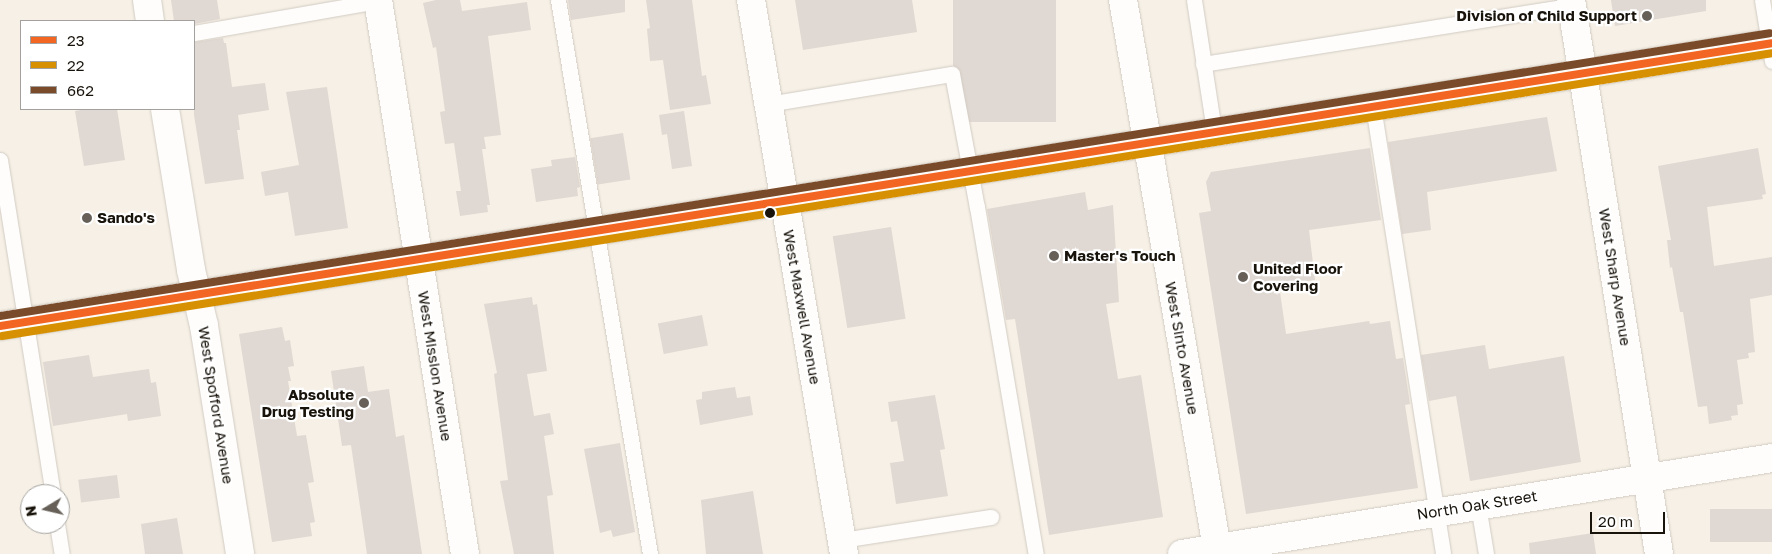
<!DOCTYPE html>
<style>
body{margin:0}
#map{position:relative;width:1772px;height:554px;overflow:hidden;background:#f6f0e6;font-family:"Golos Text",sans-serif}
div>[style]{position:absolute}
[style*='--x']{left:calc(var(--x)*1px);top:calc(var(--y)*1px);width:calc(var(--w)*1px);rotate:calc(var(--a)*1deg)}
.building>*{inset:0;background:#e0d8d2;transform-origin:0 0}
.roads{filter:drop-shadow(0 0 1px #d1cbc3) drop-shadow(0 0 1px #d1cbc3)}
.service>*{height:15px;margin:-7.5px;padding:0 7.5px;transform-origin:7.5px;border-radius:7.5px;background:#fefdfb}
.minor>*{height:28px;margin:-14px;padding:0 14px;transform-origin:14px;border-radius:14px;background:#fefdfb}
.tertiary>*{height:28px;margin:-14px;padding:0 14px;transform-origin:14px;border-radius:14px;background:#fefdfb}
.primary>*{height:28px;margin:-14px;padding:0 14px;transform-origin:14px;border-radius:14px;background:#fefdfb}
.bus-1>*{height:8px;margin:-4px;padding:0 4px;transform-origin:4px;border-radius:4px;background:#f26522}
.bus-2>*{height:8px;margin:-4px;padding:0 4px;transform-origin:4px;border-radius:4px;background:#d69002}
.bus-3>*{height:8px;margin:-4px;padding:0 4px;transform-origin:4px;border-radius:4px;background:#7a4b2a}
.dots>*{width:14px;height:14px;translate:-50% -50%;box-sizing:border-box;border:2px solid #fff;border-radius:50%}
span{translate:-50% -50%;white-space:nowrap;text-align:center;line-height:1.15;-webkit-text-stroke:4.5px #fff;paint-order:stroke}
.poi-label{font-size:15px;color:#18130b;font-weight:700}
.right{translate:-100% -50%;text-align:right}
.left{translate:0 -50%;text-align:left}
.street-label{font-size:15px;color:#18130b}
.legend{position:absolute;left:20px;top:20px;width:175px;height:90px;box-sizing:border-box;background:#fff;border:1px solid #a3a19d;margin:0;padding:6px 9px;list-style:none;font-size:15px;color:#18130b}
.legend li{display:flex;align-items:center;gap:10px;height:25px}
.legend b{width:25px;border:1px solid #a3a19d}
.north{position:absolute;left:20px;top:484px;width:50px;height:50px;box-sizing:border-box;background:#fff;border:1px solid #a3a19d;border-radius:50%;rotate:261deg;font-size:14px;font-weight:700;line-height:20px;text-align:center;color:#18130b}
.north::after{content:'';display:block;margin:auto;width:18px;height:22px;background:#666058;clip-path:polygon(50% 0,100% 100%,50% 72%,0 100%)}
.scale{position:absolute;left:1590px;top:512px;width:75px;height:22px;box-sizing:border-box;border:2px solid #18130b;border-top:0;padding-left:6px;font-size:15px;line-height:18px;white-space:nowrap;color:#18130b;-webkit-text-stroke:4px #fff;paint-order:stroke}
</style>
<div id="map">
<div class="building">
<i style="clip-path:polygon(171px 0,217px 0,220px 19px,194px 24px,194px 21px,174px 21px)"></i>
<i style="clip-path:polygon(436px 0,460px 0,462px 11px,527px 2px,531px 30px,488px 36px,501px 135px,484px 137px,486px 149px,482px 149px,490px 205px,487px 205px,488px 212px,460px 216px,456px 191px,461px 191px,454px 143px,445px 144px,440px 112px,445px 111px,436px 47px,433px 48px,423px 3px)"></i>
<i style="clip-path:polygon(568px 0,625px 0,625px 12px,571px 20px)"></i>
<i style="clip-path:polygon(646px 0,692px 0,702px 76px,706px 75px,711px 104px,670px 110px,663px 60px,650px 61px,647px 29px,650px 28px)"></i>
<i style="clip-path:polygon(795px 0,912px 0,917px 32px,803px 50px)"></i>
<i style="left:953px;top:0;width:103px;height:122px"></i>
<i style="clip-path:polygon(1611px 0,1706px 0,1706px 11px,1615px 26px)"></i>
<i style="clip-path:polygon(223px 38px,224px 43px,226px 43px,232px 87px,265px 83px,269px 110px,238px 115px,240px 130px,237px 130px,244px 179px,205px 184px,194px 115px,194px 42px)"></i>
<i style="clip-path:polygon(327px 87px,348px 228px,295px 236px,288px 192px,265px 196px,261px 172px,299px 165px,286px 92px)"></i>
<i style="clip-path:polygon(87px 109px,117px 109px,125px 160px,84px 166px,75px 111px)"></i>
<i style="clip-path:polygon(684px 111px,692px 166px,672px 169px,667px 134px,662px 135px,659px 115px)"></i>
<i style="clip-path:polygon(1547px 117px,1557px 171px,1427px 192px,1431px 230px,1402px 234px,1388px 142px)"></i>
<i style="left:623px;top:133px;width:47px;height:33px;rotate:81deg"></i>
<i style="clip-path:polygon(1370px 148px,1381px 220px,1309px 230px,1315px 280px,1279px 285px,1286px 334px,1369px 321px,1370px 324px,1390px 321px,1396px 359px,1403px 358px,1410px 404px,1405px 405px,1418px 488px,1246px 514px,1199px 213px,1211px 211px,1206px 182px,1211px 172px)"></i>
<i style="clip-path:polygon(1758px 148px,1766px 194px,1762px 195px,1763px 199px,1707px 207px,1714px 266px,1772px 257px,1772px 295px,1750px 299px,1755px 352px,1748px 353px,1749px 358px,1737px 360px,1743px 404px,1737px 405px,1738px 415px,1731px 416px,1732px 420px,1709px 424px,1707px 406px,1698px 407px,1683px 312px,1680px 312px,1672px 267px,1670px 268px,1667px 240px,1671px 240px,1658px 166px)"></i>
<i style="clip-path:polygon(575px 157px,580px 187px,577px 188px,578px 196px,536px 202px,531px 169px,552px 166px,551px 160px)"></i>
<i style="clip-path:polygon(1085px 192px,1088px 210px,1113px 205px,1119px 302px,1106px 304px,1118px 379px,1141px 375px,1163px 517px,1049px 535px,1015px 319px,1006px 320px,987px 209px)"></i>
<i style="left:891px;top:227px;width:93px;height:59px;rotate:81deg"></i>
<i style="clip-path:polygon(532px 297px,533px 305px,537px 304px,547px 371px,527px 374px,534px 416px,550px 413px,554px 434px,544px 436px,553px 495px,547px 496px,554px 554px,514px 554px,500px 481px,508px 480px,494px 374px,497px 373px,484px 304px)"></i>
<i style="left:702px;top:315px;width:31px;height:45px;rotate:79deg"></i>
<i style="clip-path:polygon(282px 327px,285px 341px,290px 340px,294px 366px,288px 367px,291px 381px,288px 381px,297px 436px,306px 435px,314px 482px,308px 483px,315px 522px,310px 523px,312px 536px,272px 542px,239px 334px)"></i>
<i style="clip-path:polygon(1485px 345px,1489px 369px,1564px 356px,1581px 462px,1470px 481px,1456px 396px,1429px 401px,1421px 355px)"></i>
<i style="clip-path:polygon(89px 355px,93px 377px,149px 369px,151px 383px,156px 382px,161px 416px,128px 421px,127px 414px,53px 426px,43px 362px)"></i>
<i style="clip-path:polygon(364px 366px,368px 392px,389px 389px,396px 437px,404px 435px,422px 554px,367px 554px,351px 445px,342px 446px,331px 371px)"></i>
<i style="clip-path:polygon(735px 387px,737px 398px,750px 396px,753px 415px,700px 425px,696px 400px,702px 399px,702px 392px)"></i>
<i style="clip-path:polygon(935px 395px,945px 449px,940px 450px,948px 496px,896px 504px,890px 463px,904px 461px,897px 421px,891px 422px,888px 402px)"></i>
<i style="clip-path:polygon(620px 443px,635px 532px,613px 537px,611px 530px,600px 533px,584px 449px)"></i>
<i style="left:117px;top:475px;width:23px;height:39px;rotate:83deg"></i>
<i style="clip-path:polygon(753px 491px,763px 554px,706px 554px,701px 500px)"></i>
<i style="left:1772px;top:509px;width:33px;height:62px;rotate:90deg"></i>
<i style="clip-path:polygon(177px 518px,183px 554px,145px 554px,141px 524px)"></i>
<i style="clip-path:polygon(1593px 533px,1596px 554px,1530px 554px,1529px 543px)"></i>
</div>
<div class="roads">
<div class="service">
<i style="--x:558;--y:0;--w:562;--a:80.57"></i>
<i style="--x:1194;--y:0;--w:133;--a:81.3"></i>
<i style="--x:1762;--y:0;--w:62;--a:80.7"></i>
<i style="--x:194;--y:33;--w:187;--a:-9.9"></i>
<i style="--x:1203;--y:64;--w:373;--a:-9"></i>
<i style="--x:768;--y:104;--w:186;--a:-9.3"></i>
<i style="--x:952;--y:74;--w:135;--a:79.4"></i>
<i style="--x:977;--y:207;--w:352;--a:80.4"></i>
<i style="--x:1373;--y:106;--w:453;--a:81.1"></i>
<i style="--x:0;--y:160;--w:338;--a:81"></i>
<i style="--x:1478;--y:505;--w:50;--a:80.7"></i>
<i style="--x:57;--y:524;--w:30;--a:81"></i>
<i style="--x:842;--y:540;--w:151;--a:-8.8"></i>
</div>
<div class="minor">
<i style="--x:147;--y:0;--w:21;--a:82"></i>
<i style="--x:378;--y:0;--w:561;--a:81.08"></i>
<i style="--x:1123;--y:0;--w:562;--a:80.27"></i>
<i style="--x:1571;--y:0;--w:561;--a:80.97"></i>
<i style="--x:165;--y:109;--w:163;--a:80.8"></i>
<i style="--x:191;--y:270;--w:57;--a:76.9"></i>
<i style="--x:204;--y:326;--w:231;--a:81"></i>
<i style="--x:1182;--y:554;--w:598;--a:-9.24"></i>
</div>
<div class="tertiary">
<i style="--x:751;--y:0;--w:562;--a:80.47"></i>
</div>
<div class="primary">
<i style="--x:0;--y:326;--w:1794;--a:-9.07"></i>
</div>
</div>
<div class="bus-1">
<i style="--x:0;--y:326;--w:1794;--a:-9.07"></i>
</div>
<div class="bus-2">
<i style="--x:2;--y:336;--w:1792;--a:-9.08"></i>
</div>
<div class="bus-3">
<i style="--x:0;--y:316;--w:1792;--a:-9.08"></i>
</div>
<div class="dots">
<i style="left:1647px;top:16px;background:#666058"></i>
<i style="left:770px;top:213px;background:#18130b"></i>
<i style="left:87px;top:218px;background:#666058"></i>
<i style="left:1054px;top:256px;background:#666058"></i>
<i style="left:1243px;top:277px;background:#666058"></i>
<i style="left:364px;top:403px;background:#666058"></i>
</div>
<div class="poi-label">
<span class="right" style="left:1637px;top:16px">Division of Child Support</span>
<span class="left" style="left:97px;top:218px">Sando's</span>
<span class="left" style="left:1064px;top:256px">Master's Touch</span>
<span class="left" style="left:1253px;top:277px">United Floor<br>Covering</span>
<span class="right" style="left:354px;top:403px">Absolute<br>Drug Testing</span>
</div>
<div class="street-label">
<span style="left:1615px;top:277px;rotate:81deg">West Sharp Avenue</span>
<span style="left:802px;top:307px;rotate:80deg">West Maxwell Avenue</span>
<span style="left:1182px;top:348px;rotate:80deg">West Sinto Avenue</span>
<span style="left:435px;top:366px;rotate:81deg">West Mission Avenue</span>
<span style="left:216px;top:405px;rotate:81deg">West Spofford Avenue</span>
<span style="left:1477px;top:505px;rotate:-9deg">North Oak Street</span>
</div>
<ul class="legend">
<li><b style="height:6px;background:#f26522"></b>23</li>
<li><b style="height:6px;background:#d69002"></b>22</li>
<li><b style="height:6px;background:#7a4b2a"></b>662</li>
</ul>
<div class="north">N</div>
<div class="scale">20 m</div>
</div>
